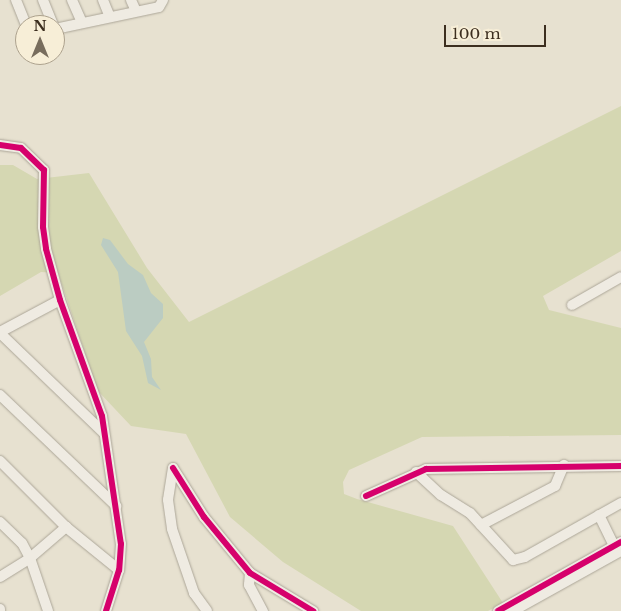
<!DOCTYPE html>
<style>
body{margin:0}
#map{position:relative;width:621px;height:611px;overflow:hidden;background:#e7e1d0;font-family:"Libre Baskerville",serif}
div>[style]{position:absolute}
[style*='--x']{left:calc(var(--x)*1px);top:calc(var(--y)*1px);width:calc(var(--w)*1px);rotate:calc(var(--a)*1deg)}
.green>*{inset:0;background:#d5d7b2}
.water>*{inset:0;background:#bbccc2}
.roads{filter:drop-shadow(0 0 1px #aca698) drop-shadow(0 0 1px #aca698)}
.minor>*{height:10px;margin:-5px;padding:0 5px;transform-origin:5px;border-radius:5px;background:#efebe2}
.cycleway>*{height:6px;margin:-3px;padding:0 3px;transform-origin:3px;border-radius:3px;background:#d6006c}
span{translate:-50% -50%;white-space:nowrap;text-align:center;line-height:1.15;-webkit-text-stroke:5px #f7eed7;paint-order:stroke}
.north{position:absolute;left:15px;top:15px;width:50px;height:50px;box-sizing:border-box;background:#f7eed7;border:1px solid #aca18d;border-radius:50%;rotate:0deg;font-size:14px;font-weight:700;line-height:20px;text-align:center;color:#3c2e1f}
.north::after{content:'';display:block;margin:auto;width:18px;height:22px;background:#786d5d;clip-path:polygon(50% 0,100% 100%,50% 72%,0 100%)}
.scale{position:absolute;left:444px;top:25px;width:102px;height:22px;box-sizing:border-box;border:2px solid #3c2e1f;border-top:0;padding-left:6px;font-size:15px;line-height:18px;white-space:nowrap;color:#3c2e1f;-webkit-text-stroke:4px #f7eed7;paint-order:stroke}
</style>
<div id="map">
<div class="green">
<i style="clip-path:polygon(621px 106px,621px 251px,543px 296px,549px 310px,621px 328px,621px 435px,422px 437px,349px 470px,343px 482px,344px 494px,357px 499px,453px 526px,503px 603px,488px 611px,361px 611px,283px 562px,230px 517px,186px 434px,131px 426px,98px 391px,58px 273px,41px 272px,0 296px,0 165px,13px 165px,37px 179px,89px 173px,147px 268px,189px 322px)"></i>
</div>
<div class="water">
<i style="clip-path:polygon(103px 238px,110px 240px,128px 264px,143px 275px,151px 293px,163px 304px,163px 318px,144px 342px,151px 359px,152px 377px,161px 390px,148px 383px,142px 356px,126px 331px,118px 272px,101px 245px)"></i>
</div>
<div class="roads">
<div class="minor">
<i style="--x:16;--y:0;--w:27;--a:68"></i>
<i style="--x:43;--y:0;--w:27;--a:68"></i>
<i style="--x:72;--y:0;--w:24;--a:66"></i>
<i style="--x:103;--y:0;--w:18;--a:68"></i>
<i style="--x:131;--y:0;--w:12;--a:66"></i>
<i style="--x:55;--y:29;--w:106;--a:-11.9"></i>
<i style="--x:159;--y:7;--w:8;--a:-60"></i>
<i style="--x:0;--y:145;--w:21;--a:8"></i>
<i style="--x:21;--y:148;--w:32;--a:44"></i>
<i style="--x:44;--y:170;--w:57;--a:91"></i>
<i style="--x:43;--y:227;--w:22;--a:82"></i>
<i style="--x:46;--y:249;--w:53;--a:74.6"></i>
<i style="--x:60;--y:300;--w:123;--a:70.1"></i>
<i style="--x:102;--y:416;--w:129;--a:81.6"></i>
<i style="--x:121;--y:544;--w:26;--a:94"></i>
<i style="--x:119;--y:570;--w:43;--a:107.6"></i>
<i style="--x:572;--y:305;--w:56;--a:-29.7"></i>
<i style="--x:0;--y:332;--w:68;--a:-28.1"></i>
<i style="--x:0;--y:333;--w:144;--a:43.9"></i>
<i style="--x:0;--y:395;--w:161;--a:43.7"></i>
<i style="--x:0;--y:461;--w:93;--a:45"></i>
<i style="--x:66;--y:527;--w:68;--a:39.1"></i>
<i style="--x:173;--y:468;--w:58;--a:57.7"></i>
<i style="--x:204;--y:517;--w:72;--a:50.6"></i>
<i style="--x:250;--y:573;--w:74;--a:31.1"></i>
<i style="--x:173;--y:468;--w:32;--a:99"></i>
<i style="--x:168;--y:500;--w:29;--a:82"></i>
<i style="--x:172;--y:529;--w:68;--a:71"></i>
<i style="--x:194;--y:593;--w:22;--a:54"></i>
<i style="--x:416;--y:472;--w:34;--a:43"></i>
<i style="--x:441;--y:495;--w:34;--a:32"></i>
<i style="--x:470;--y:513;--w:64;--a:47.5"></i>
<i style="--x:513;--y:560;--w:12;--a:-14"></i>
<i style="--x:525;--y:557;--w:110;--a:-29.4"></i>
<i style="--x:366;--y:496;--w:66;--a:-24.2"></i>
<i style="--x:426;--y:469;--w:195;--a:-0.9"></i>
<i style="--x:599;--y:515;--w:39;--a:64"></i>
<i style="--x:0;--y:522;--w:30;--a:44"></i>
<i style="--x:22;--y:543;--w:17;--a:62"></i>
<i style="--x:30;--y:558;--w:56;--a:71.2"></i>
<i style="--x:481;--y:525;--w:84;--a:-27.8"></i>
<i style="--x:555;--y:486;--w:23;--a:-67"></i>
<i style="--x:250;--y:573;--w:12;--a:95"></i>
<i style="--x:249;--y:585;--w:30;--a:62"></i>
<i style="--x:0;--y:577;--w:36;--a:-32"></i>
<i style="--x:30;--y:558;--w:48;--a:-40.7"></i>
<i style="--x:0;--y:609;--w:2;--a:90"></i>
<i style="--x:498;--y:611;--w:141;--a:-29.3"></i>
<i style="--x:513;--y:611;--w:124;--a:-29.1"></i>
</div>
</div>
<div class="cycleway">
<i style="--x:0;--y:145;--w:21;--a:8"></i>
<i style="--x:21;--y:148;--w:32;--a:44"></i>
<i style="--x:44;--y:170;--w:57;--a:91"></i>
<i style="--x:43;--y:227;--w:22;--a:82"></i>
<i style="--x:46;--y:249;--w:53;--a:74.6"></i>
<i style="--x:60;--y:300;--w:123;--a:70.1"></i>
<i style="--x:102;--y:416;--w:129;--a:81.6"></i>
<i style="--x:121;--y:544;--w:26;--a:94"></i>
<i style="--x:119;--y:570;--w:43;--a:107.6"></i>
<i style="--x:173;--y:468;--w:58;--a:57.7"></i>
<i style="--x:204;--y:517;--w:72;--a:50.6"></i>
<i style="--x:250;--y:573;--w:74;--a:31.1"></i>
<i style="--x:366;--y:496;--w:66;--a:-24.2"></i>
<i style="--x:426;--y:469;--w:195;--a:-0.9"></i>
<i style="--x:498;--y:611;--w:141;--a:-29.3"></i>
</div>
<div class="north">N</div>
<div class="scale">100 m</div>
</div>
